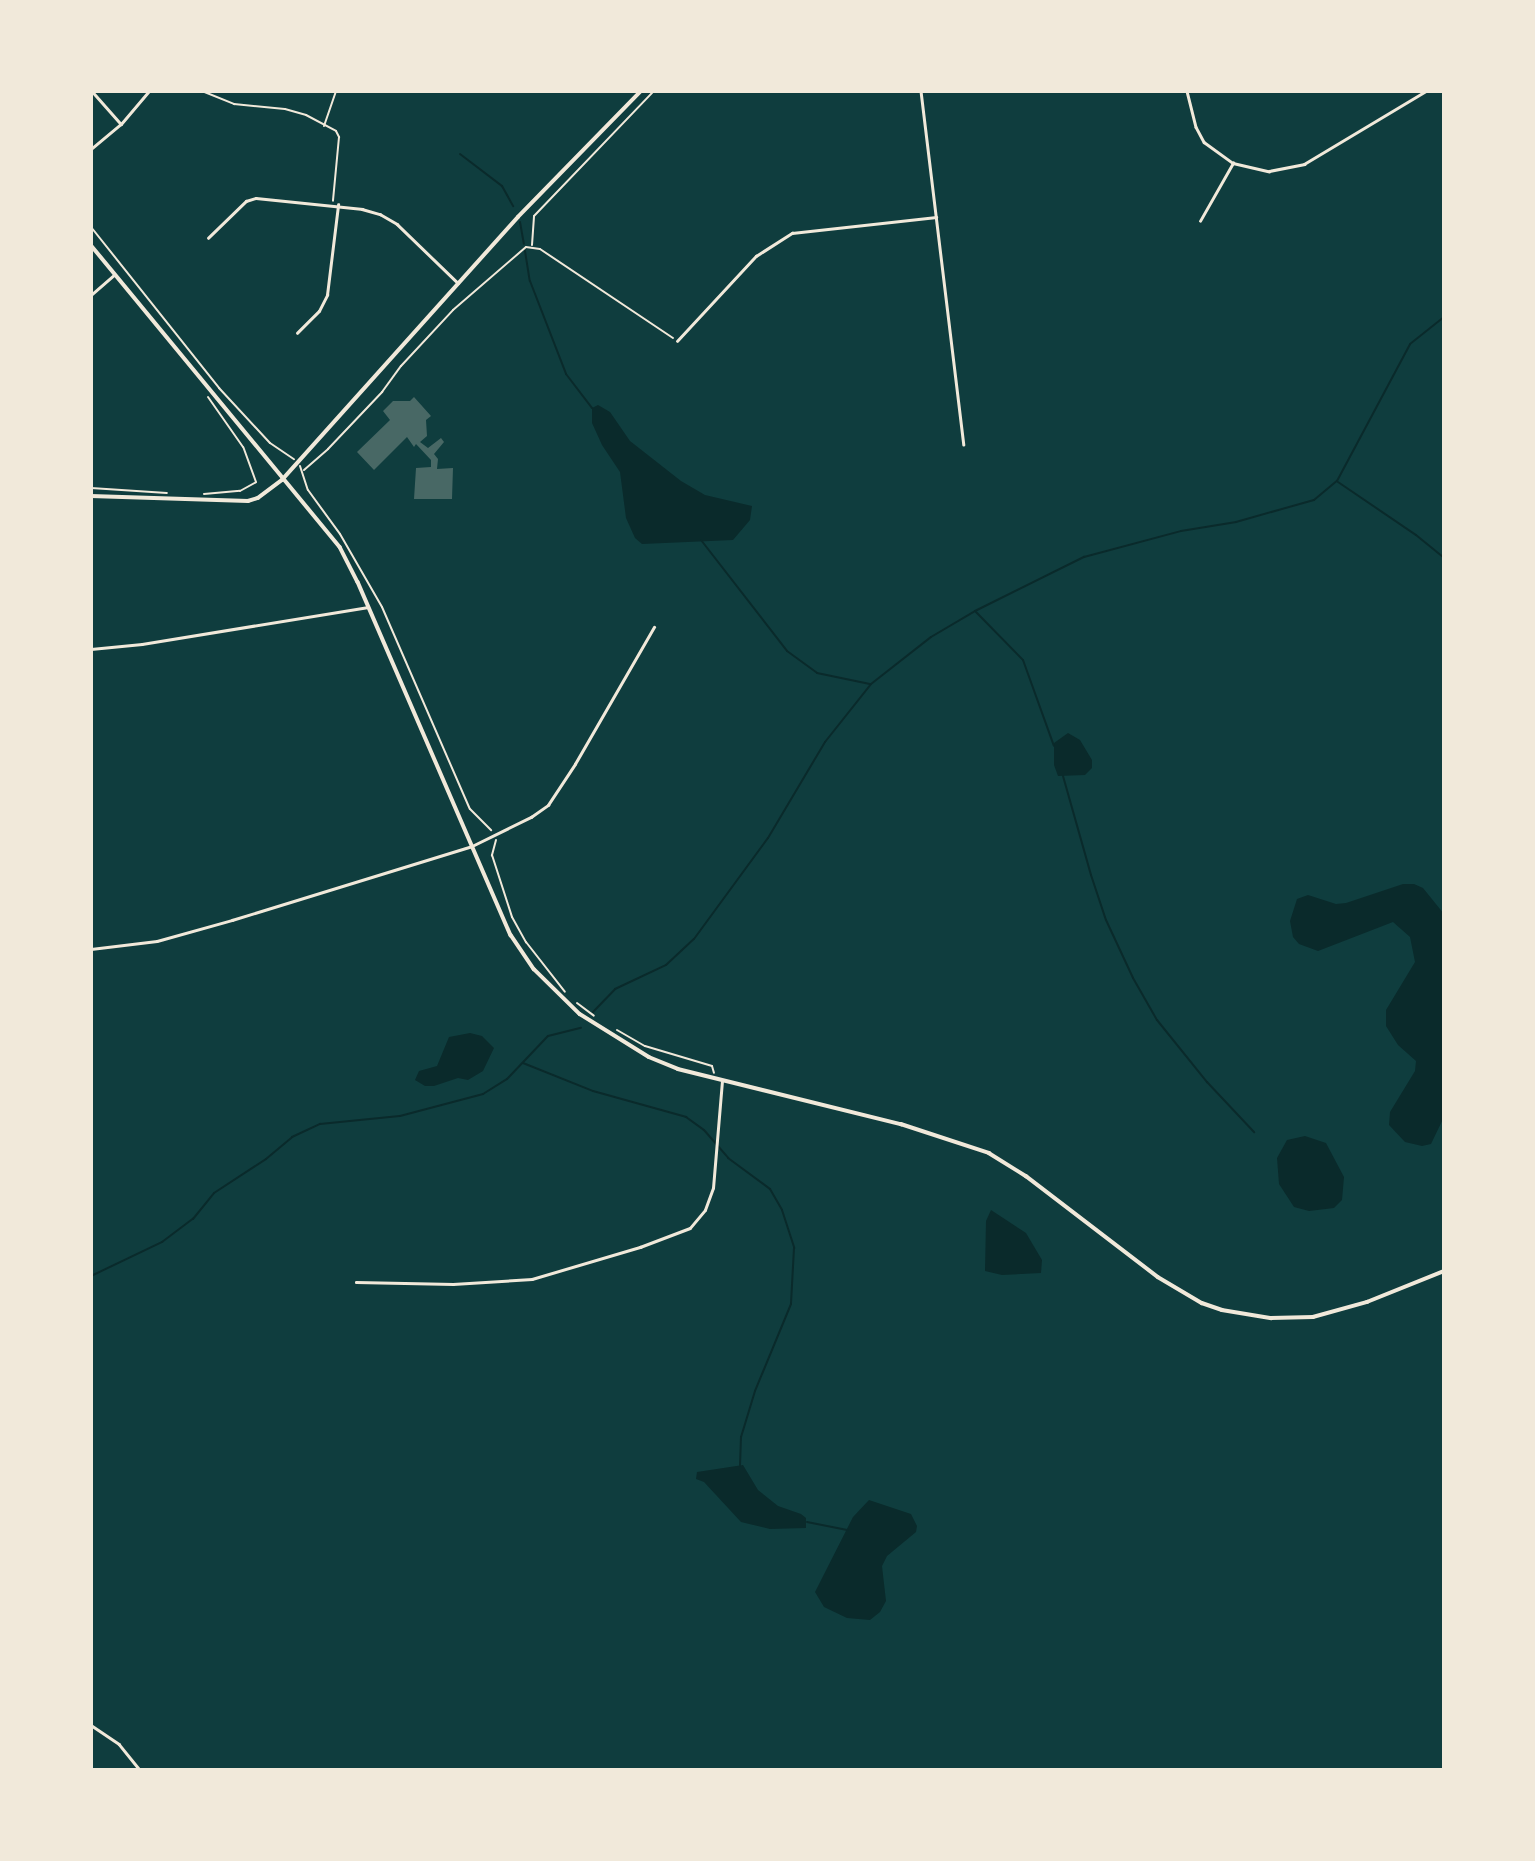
<!DOCTYPE html>
<style>
body{margin:0}
#map{position:relative;width:1535px;height:1861px;overflow:hidden;background:#0f3d3e;font-family:Raleway,sans-serif}
div>[style]{position:absolute}
[style*='--x']{left:calc(var(--x)*1px);top:calc(var(--y)*1px);width:calc(var(--w)*1px);rotate:calc(var(--a)*1deg)}
.water>*{inset:0;background:#0a2a2b}
.stream>*{height:2px;margin:-1px;padding:0 1px;transform-origin:1px;border-radius:1px;background:#0a2a2b}
.building>*{inset:0;background:#486865}
.path>*{height:2px;margin:-1px;padding:0 1px;transform-origin:1px;border-radius:1px;background:#f1e9da}
.minor>*{height:2.5px;margin:-1.25px;padding:0 1.25px;transform-origin:1.25px;border-radius:1.25px;background:#f1e9da}
.tertiary>*{height:3.5px;margin:-1.75px;padding:0 1.75px;transform-origin:1.75px;border-radius:1.75px;background:#f1e9da}
span{translate:-50% -50%;white-space:nowrap;text-align:center;line-height:1.15;-webkit-text-stroke:5px #f1e9da;paint-order:stroke}
.frame{position:absolute;inset:0;border:93px solid #f1e9da;pointer-events:none}
</style>
<div id="map">
<div class="water">
<i style="clip-path:polygon(598px 405px,610px 412px,630px 441px,681px 481px,705px 495px,752px 506px,750px 520px,733px 540px,642px 544px,635px 538px,626px 518px,620px 472px,602px 445px,592px 423px,592px 408px)"></i>
<i style="clip-path:polygon(1068px 733px,1080px 740px,1092px 760px,1092px 768px,1085px 775px,1058px 776px,1054px 765px,1054px 743px)"></i>
<i style="clip-path:polygon(1403px 884px,1414px 884px,1423px 888px,1444px 914px,1443px 1119px,1431px 1144px,1422px 1146px,1405px 1142px,1389px 1125px,1390px 1112px,1415px 1071px,1416px 1061px,1398px 1045px,1386px 1026px,1386px 1010px,1415px 962px,1410px 937px,1393px 922px,1318px 951px,1299px 944px,1293px 937px,1290px 921px,1297px 899px,1308px 895px,1336px 904px,1346px 903px)"></i>
<i style="clip-path:polygon(470px 1033px,482px 1036px,494px 1048px,483px 1071px,468px 1080px,458px 1078px,434px 1086px,425px 1086px,415px 1080px,419px 1071px,437px 1066px,449px 1037px)"></i>
<i style="clip-path:polygon(1305px 1136px,1326px 1143px,1344px 1177px,1342px 1200px,1334px 1208px,1309px 1211px,1294px 1207px,1279px 1184px,1277px 1158px,1287px 1140px)"></i>
<i style="clip-path:polygon(991px 1210px,1026px 1233px,1042px 1260px,1041px 1273px,1002px 1275px,985px 1271px,986px 1221px)"></i>
<i style="clip-path:polygon(743px 1465px,758px 1490px,778px 1506px,801px 1514px,806px 1518px,806px 1528px,770px 1529px,741px 1522px,704px 1482px,696px 1479px,697px 1472px)"></i>
<i style="clip-path:polygon(869px 1500px,911px 1514px,917px 1526px,916px 1532px,887px 1556px,882px 1566px,886px 1601px,880px 1612px,870px 1620px,847px 1618px,824px 1607px,815px 1592px,853px 1517px)"></i>
</div>
<div class="stream">
<i style="--x:460;--y:154;--w:53;--a:37.3"></i>
<i style="--x:502;--y:186;--w:23;--a:61"></i>
<i style="--x:520;--y:222;--w:22;--a:80"></i>
<i style="--x:525;--y:251;--w:30;--a:81"></i>
<i style="--x:530;--y:281;--w:100;--a:68.8"></i>
<i style="--x:566;--y:374;--w:43;--a:52.6"></i>
<i style="--x:1338;--y:482;--w:94;--a:34.2"></i>
<i style="--x:1416;--y:535;--w:36;--a:39"></i>
<i style="--x:701;--y:540;--w:140;--a:52.2"></i>
<i style="--x:787;--y:651;--w:37;--a:36"></i>
<i style="--x:817;--y:673;--w:54;--a:11.7"></i>
<i style="--x:976;--y:612;--w:67;--a:45.6"></i>
<i style="--x:1023;--y:660;--w:91;--a:70.2"></i>
<i style="--x:1063;--y:776;--w:103;--a:74.2"></i>
<i style="--x:1091;--y:875;--w:47;--a:71.6"></i>
<i style="--x:1106;--y:920;--w:64;--a:65"></i>
<i style="--x:1133;--y:978;--w:48;--a:60.3"></i>
<i style="--x:1157;--y:1020;--w:80;--a:51.1"></i>
<i style="--x:1207;--y:1082;--w:69;--a:46.8"></i>
<i style="--x:593;--y:1012;--w:32;--a:-46"></i>
<i style="--x:615;--y:989;--w:56;--a:-25.2"></i>
<i style="--x:666;--y:965;--w:38;--a:-43"></i>
<i style="--x:694;--y:939;--w:125;--a:-53.8"></i>
<i style="--x:768;--y:838;--w:112;--a:-59.3"></i>
<i style="--x:825;--y:742;--w:74;--a:-51.6"></i>
<i style="--x:871;--y:684;--w:76;--a:-38.1"></i>
<i style="--x:931;--y:637;--w:51;--a:-30.6"></i>
<i style="--x:975;--y:611;--w:122;--a:-26.4"></i>
<i style="--x:1084;--y:557;--w:100;--a:-15"></i>
<i style="--x:1181;--y:531;--w:56;--a:-9.3"></i>
<i style="--x:1236;--y:522;--w:81;--a:-15.8"></i>
<i style="--x:1314;--y:500;--w:30;--a:-40"></i>
<i style="--x:1337;--y:481;--w:155;--a:-61.9"></i>
<i style="--x:1410;--y:344;--w:43;--a:-38.5"></i>
<i style="--x:523;--y:1063;--w:75;--a:21.8"></i>
<i style="--x:593;--y:1091;--w:97;--a:15.6"></i>
<i style="--x:686;--y:1117;--w:22;--a:36"></i>
<i style="--x:704;--y:1130;--w:37;--a:49"></i>
<i style="--x:728;--y:1158;--w:52;--a:36.4"></i>
<i style="--x:770;--y:1189;--w:24;--a:60"></i>
<i style="--x:782;--y:1210;--w:40;--a:72"></i>
<i style="--x:794;--y:1248;--w:56;--a:93.1"></i>
<i style="--x:791;--y:1304;--w:94;--a:112.5"></i>
<i style="--x:755;--y:1391;--w:48;--a:106.9"></i>
<i style="--x:741;--y:1437;--w:29;--a:92"></i>
<i style="--x:91;--y:1276;--w:79;--a:-25.6"></i>
<i style="--x:162;--y:1242;--w:39;--a:-37"></i>
<i style="--x:193;--y:1219;--w:33;--a:-51"></i>
<i style="--x:214;--y:1193;--w:62;--a:-33.2"></i>
<i style="--x:266;--y:1159;--w:34;--a:-40"></i>
<i style="--x:292;--y:1137;--w:31;--a:-25"></i>
<i style="--x:320;--y:1124;--w:80;--a:-5.7"></i>
<i style="--x:400;--y:1116;--w:86;--a:-14.8"></i>
<i style="--x:483;--y:1094;--w:28;--a:-32"></i>
<i style="--x:507;--y:1079;--w:59;--a:-46.4"></i>
<i style="--x:548;--y:1036;--w:34;--a:-14"></i>
<i style="--x:807;--y:1522;--w:41;--a:11.3"></i>
</div>
<div class="building">
<i style="clip-path:polygon(414px 397px,431px 416px,426px 420px,427px 436px,420px 442px,428px 448px,441px 438px,444px 442px,434px 454px,438px 459px,437px 469px,453px 468px,452px 499px,414px 499px,416px 468px,431px 467px,431px 460px,416px 444px,414px 447px,407px 437px,374px 470px,357px 452px,390px 420px,383px 411px,393px 401px,410px 401px)"></i>
</div>
<div class="path">
<i style="--x:202;--y:91;--w:35;--a:22"></i>
<i style="--x:234;--y:104;--w:51;--a:5.6"></i>
<i style="--x:285;--y:109;--w:22;--a:16"></i>
<i style="--x:306;--y:115;--w:34;--a:28"></i>
<i style="--x:336;--y:131;--w:7;--a:63"></i>
<i style="--x:339;--y:137;--w:64;--a:95.4"></i>
<i style="--x:324;--y:126;--w:37;--a:-71"></i>
<i style="--x:91;--y:227;--w:206;--a:51.5"></i>
<i style="--x:219;--y:388;--w:75;--a:47.2"></i>
<i style="--x:270;--y:443;--w:29;--a:34"></i>
<i style="--x:532;--y:245;--w:29;--a:-86"></i>
<i style="--x:534;--y:216;--w:173;--a:-46.2"></i>
<i style="--x:300;--y:466;--w:25;--a:72"></i>
<i style="--x:308;--y:490;--w:54;--a:54"></i>
<i style="--x:340;--y:534;--w:84;--a:60.1"></i>
<i style="--x:382;--y:607;--w:220;--a:66.5"></i>
<i style="--x:470;--y:809;--w:30;--a:45"></i>
<i style="--x:304;--y:470;--w:32;--a:-41"></i>
<i style="--x:328;--y:449;--w:79;--a:-46.5"></i>
<i style="--x:382;--y:392;--w:32;--a:-54"></i>
<i style="--x:401;--y:366;--w:76;--a:-47.1"></i>
<i style="--x:453;--y:310;--w:96;--a:-40.8"></i>
<i style="--x:526;--y:247;--w:14;--a:8"></i>
<i style="--x:540;--y:249;--w:160;--a:33.8"></i>
<i style="--x:91;--y:488;--w:76;--a:3.8"></i>
<i style="--x:204;--y:494;--w:36;--a:-5"></i>
<i style="--x:240;--y:491;--w:18;--a:-29"></i>
<i style="--x:256;--y:482;--w:37;--a:-110"></i>
<i style="--x:243;--y:447;--w:61;--a:-125"></i>
<i style="--x:496;--y:840;--w:16;--a:105"></i>
<i style="--x:492;--y:855;--w:65;--a:72.1"></i>
<i style="--x:512;--y:917;--w:29;--a:61"></i>
<i style="--x:526;--y:942;--w:63;--a:52"></i>
<i style="--x:577;--y:1003;--w:21;--a:37"></i>
<i style="--x:617;--y:1030;--w:32;--a:30"></i>
<i style="--x:645;--y:1046;--w:70;--a:16.6"></i>
<i style="--x:712;--y:1066;--w:7;--a:74"></i>
</div>
<div class="minor">
<i style="--x:92;--y:91;--w:44;--a:48.7"></i>
<i style="--x:921;--y:91;--w:356;--a:83.1"></i>
<i style="--x:1187;--y:91;--w:37;--a:76"></i>
<i style="--x:1196;--y:127;--w:17;--a:62"></i>
<i style="--x:1204;--y:142;--w:36;--a:36"></i>
<i style="--x:1233;--y:163;--w:37;--a:13"></i>
<i style="--x:1269;--y:171;--w:36;--a:-11"></i>
<i style="--x:1304;--y:164;--w:142;--a:-30.9"></i>
<i style="--x:91;--y:149;--w:39;--a:-40"></i>
<i style="--x:121;--y:124;--w:43;--a:-49.7"></i>
<i style="--x:1200;--y:221;--w:67;--a:-60.4"></i>
<i style="--x:208;--y:238;--w:53;--a:-44.2"></i>
<i style="--x:246;--y:201;--w:10;--a:-17"></i>
<i style="--x:256;--y:198;--w:107;--a:5.9"></i>
<i style="--x:362;--y:209;--w:19;--a:16"></i>
<i style="--x:380;--y:214;--w:20;--a:30"></i>
<i style="--x:397;--y:224;--w:85;--a:44"></i>
<i style="--x:91;--y:295;--w:30;--a:-41"></i>
<i style="--x:297;--y:333;--w:31;--a:-45"></i>
<i style="--x:319;--y:311;--w:18;--a:-63"></i>
<i style="--x:327;--y:295;--w:91;--a:-83"></i>
<i style="--x:677;--y:341;--w:116;--a:-47.1"></i>
<i style="--x:756;--y:256;--w:43;--a:-32.6"></i>
<i style="--x:792;--y:233;--w:145;--a:-6.3"></i>
<i style="--x:91;--y:649;--w:51;--a:-5.6"></i>
<i style="--x:142;--y:644;--w:229;--a:-9.3"></i>
<i style="--x:91;--y:949;--w:66;--a:-6.9"></i>
<i style="--x:157;--y:941;--w:78;--a:-15.6"></i>
<i style="--x:232;--y:920;--w:251;--a:-17.1"></i>
<i style="--x:472;--y:846;--w:66;--a:-26.2"></i>
<i style="--x:531;--y:817;--w:21;--a:-35"></i>
<i style="--x:548;--y:805;--w:49;--a:-56.6"></i>
<i style="--x:575;--y:764;--w:158;--a:-60"></i>
<i style="--x:356;--y:1282;--w:97;--a:1.2"></i>
<i style="--x:453;--y:1284;--w:79;--a:-3.6"></i>
<i style="--x:532;--y:1279;--w:113;--a:-16.5"></i>
<i style="--x:640;--y:1247;--w:53;--a:-20.8"></i>
<i style="--x:690;--y:1228;--w:23;--a:-50"></i>
<i style="--x:705;--y:1210;--w:23;--a:-70"></i>
<i style="--x:713;--y:1188;--w:107;--a:-85.2"></i>
<i style="--x:91;--y:1725;--w:34;--a:34"></i>
<i style="--x:119;--y:1744;--w:33;--a:51"></i>
</div>
<div class="tertiary">
<i style="--x:91;--y:245;--w:391;--a:50.5"></i>
<i style="--x:340;--y:547;--w:39;--a:63"></i>
<i style="--x:358;--y:582;--w:385;--a:66.6"></i>
<i style="--x:511;--y:935;--w:41;--a:55.9"></i>
<i style="--x:534;--y:969;--w:64;--a:44.4"></i>
<i style="--x:580;--y:1014;--w:81;--a:31.9"></i>
<i style="--x:649;--y:1057;--w:31;--a:22"></i>
<i style="--x:678;--y:1069;--w:230;--a:13.9"></i>
<i style="--x:901;--y:1124;--w:93;--a:18.2"></i>
<i style="--x:989;--y:1153;--w:44;--a:31.9"></i>
<i style="--x:1026;--y:1176;--w:166;--a:37.4"></i>
<i style="--x:1158;--y:1277;--w:51;--a:30.6"></i>
<i style="--x:1202;--y:1303;--w:21;--a:19"></i>
<i style="--x:1222;--y:1310;--w:50;--a:9.3"></i>
<i style="--x:1271;--y:1318;--w:42;--a:-1.4"></i>
<i style="--x:1313;--y:1317;--w:56;--a:-15.5"></i>
<i style="--x:1367;--y:1302;--w:83;--a:-21.9"></i>
<i style="--x:91;--y:496;--w:157;--a:1.8"></i>
<i style="--x:248;--y:501;--w:10;--a:-17"></i>
<i style="--x:258;--y:498;--w:30;--a:-37"></i>
<i style="--x:282;--y:480;--w:353;--a:-48.1"></i>
<i style="--x:518;--y:217;--w:176;--a:-45.7"></i>
</div>
<div class="frame"></div>
</div>
